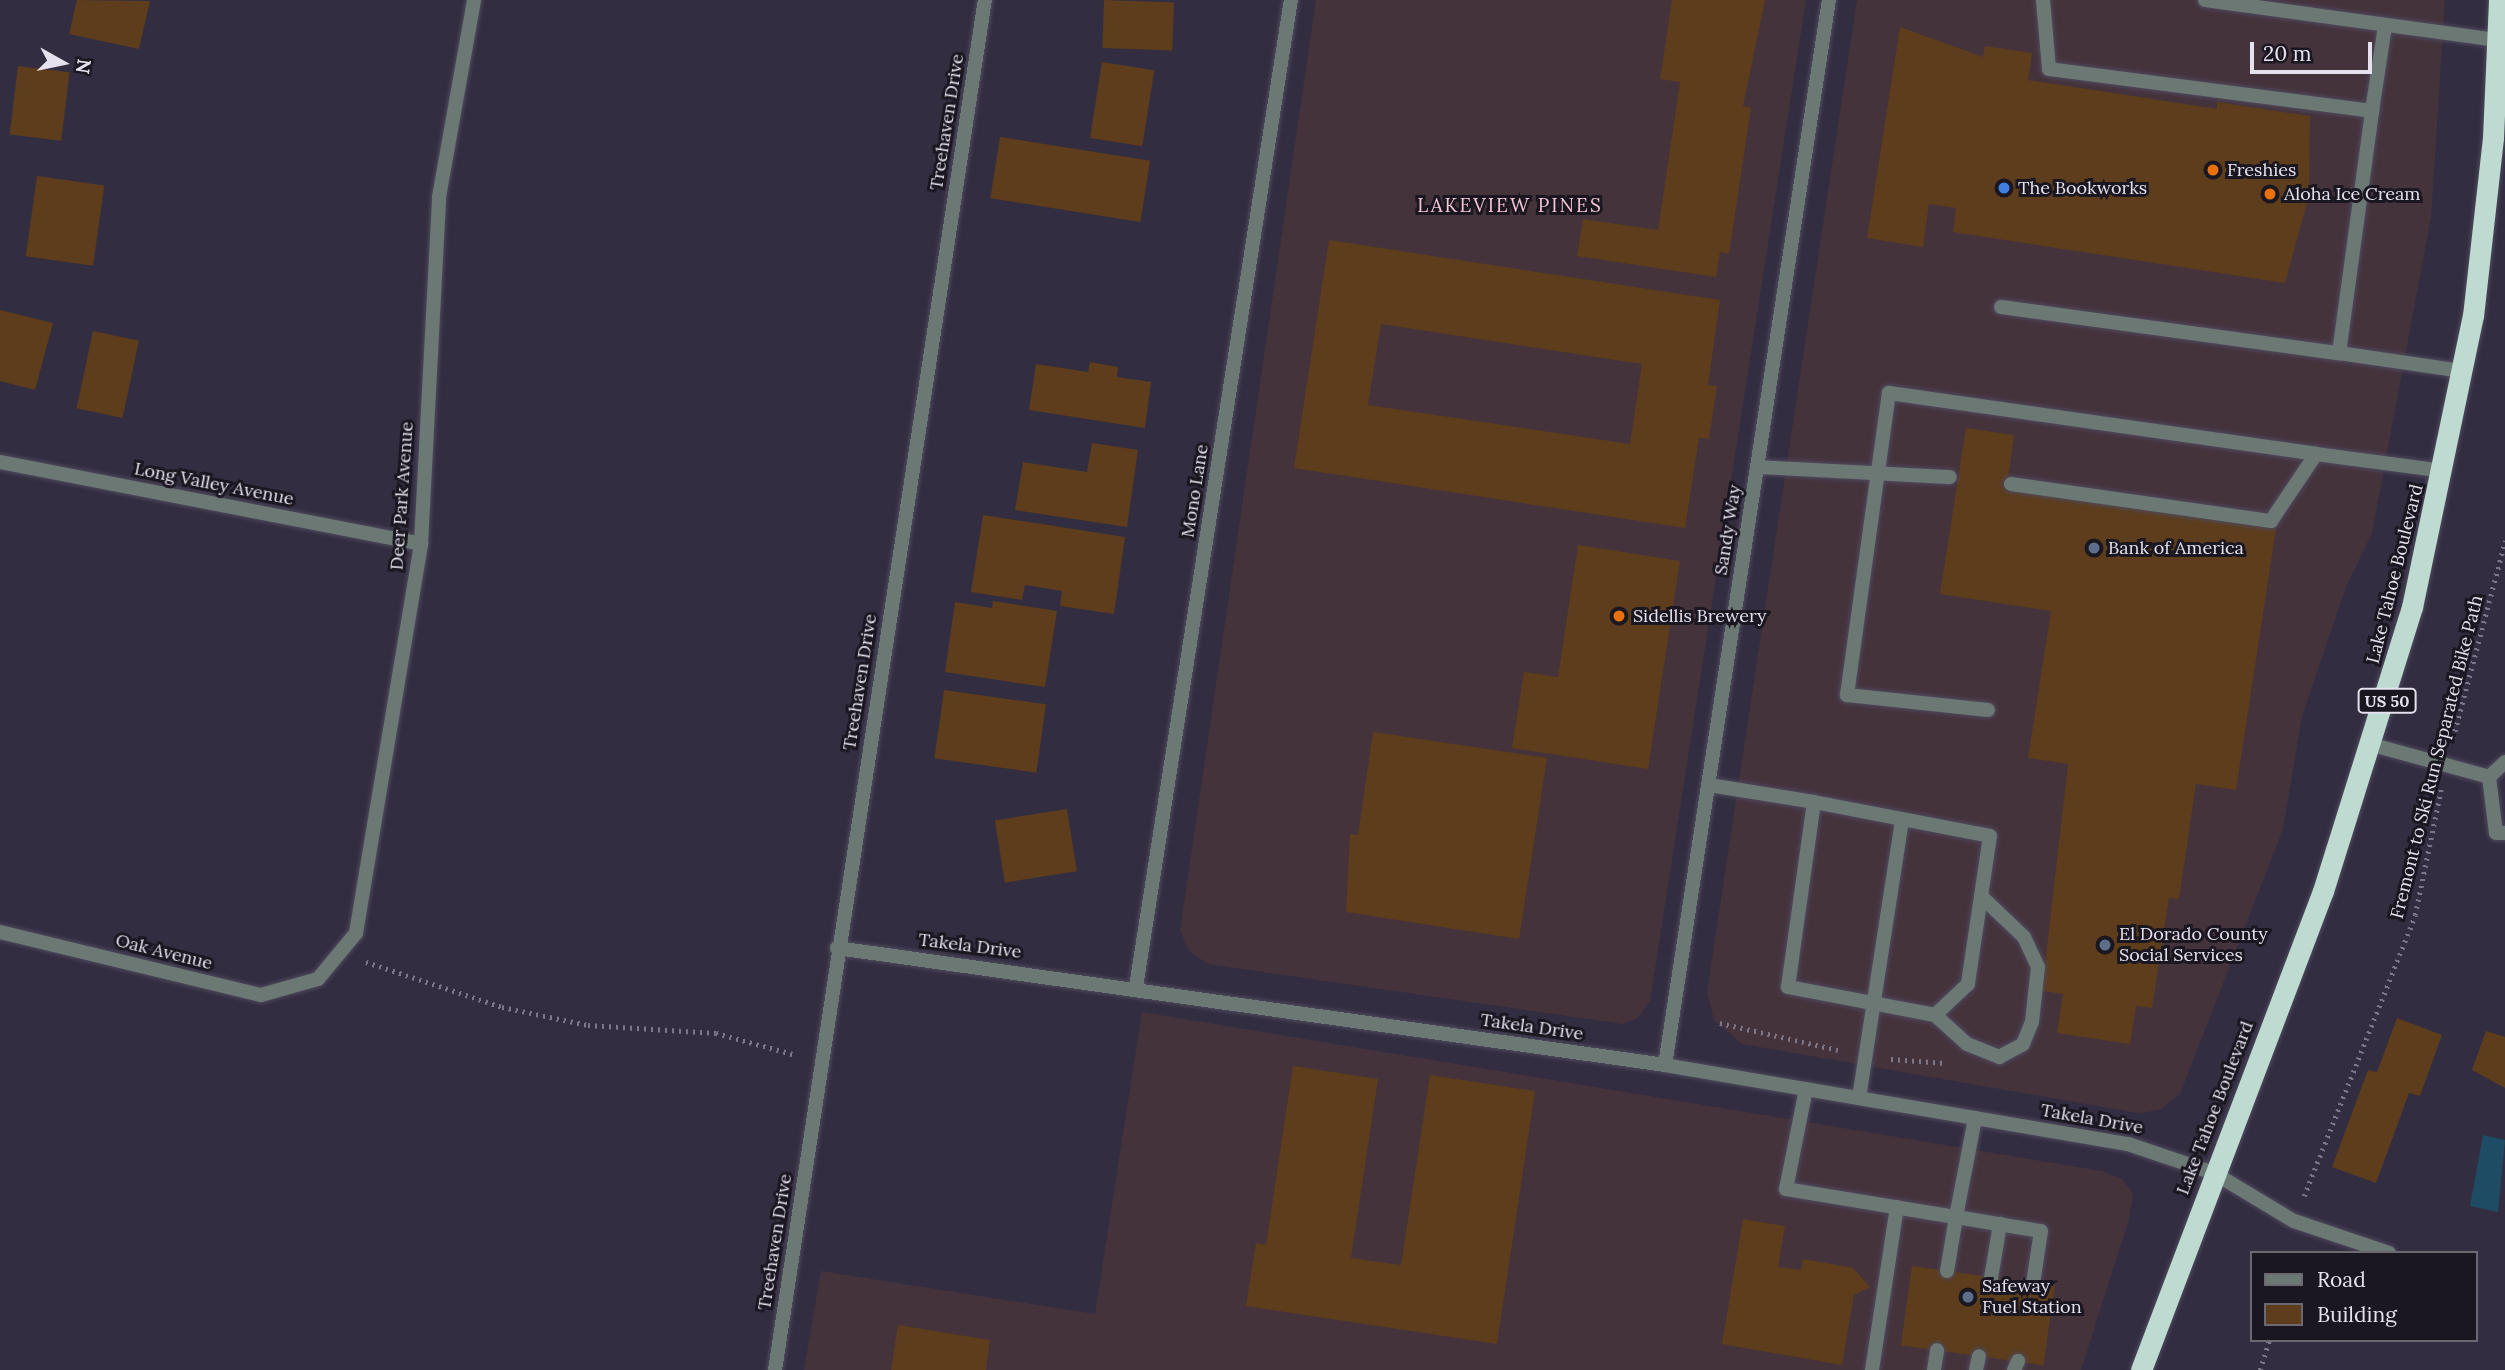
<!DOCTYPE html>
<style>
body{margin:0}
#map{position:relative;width:2505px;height:1370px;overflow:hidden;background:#332d41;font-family:Lora,serif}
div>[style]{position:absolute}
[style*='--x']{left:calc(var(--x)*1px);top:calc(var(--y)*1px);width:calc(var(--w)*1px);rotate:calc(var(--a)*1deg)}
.commercial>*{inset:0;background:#45333c}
.water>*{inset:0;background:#1f4c65}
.building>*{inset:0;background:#5d3d1c;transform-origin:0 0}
.path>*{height:4.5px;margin-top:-2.25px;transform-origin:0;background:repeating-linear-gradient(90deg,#7d7889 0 2px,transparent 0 7px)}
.roads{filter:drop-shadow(0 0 2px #4f4a5d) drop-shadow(0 0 2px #4f4a5d)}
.lane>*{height:14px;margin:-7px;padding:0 7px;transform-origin:7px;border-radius:7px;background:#6c7874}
.street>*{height:14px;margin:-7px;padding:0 7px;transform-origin:7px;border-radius:7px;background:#6c7874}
.highway>*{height:21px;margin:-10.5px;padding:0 10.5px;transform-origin:10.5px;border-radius:10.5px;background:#bddbd0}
.dots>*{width:19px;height:19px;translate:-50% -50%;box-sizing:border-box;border:4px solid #1a1720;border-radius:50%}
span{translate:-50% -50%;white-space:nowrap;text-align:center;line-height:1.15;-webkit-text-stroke:6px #1a1720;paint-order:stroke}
.shield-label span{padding:2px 5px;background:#1a1720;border:2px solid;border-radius:5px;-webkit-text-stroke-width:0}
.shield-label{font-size:16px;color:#e5e1ee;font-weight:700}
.street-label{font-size:18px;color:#e5e1ee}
.poi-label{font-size:18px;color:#e5e1ee}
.left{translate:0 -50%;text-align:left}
.neighbourhood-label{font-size:19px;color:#f6c4d4;letter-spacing:2px}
.legend{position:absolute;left:2250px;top:1251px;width:228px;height:91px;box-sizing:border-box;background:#1a1720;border:2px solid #6b6872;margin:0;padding:9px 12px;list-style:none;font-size:21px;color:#e5e1ee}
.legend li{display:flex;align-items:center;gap:14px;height:35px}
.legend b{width:35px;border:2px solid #6b6872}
.north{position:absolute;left:28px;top:28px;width:70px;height:70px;-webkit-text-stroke:5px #1a1720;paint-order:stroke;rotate:99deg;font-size:19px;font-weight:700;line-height:28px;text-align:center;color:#e5e1ee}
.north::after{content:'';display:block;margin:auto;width:24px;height:32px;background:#e5e1ee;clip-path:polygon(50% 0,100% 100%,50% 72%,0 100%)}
.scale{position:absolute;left:2250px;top:42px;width:122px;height:32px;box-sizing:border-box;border:4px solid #e5e1ee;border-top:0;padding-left:9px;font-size:21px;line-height:24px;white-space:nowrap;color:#e5e1ee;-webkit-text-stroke:5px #1a1720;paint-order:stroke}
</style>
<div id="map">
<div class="commercial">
<i style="clip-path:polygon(1316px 0,1806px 0,1650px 1001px,1638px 1018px,1623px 1024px,1208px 964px,1189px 951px,1180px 931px)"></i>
<i style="clip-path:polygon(1857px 0,2445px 0,2431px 217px,2372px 533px,2347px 584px,2302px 716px,2283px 829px,2180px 1094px,2160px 1110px,2138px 1113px,1742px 1044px,1714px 1020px,1707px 992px)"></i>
<i style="clip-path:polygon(1142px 1012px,2102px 1171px,2122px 1179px,2133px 1194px,2129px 1219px,2081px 1370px,804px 1370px,821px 1271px,1095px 1314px)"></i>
</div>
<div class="water">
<i style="clip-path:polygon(2483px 1135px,2505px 1140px,2498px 1212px,2470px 1206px)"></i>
</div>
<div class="building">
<i style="clip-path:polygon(77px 0,150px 1px,139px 49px,69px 34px)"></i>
<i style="left:1104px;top:0;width:70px;height:48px;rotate:2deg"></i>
<i style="clip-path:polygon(1672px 0,1765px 0,1743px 106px,1751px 108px,1729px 254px,1720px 252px,1716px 277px,1577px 256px,1583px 219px,1658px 230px,1680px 82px,1660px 79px)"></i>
<i style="clip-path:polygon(1900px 27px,1983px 57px,1985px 46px,2032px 53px,2028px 80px,2217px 109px,2217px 102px,2310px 116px,2309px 195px,2285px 283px,1953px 232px,1956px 208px,1929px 204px,1923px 247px,1867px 238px)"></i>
<i style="left:1102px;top:62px;width:53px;height:77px;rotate:9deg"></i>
<i style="left:18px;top:66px;width:52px;height:69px;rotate:7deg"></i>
<i style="left:1000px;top:137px;width:152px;height:62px;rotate:9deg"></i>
<i style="left:37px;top:176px;width:68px;height:81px;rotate:8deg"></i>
<i style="clip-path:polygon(evenodd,1329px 240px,1720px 300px,1708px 385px,1717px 386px,1709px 439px,1699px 438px,1685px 528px,1294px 468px,1329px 240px,1381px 324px,1642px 364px,1630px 444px,1368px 405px,1381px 324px)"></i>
<i style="clip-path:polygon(0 310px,53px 323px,35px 390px,0 381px)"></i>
<i style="left:93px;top:331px;width:47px;height:79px;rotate:12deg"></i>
<i style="clip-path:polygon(1090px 362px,1118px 367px,1117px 377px,1151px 382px,1145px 428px,1029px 410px,1036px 364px,1088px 372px)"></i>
<i style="clip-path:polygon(1966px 428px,2014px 435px,2007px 488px,2276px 529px,2236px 790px,2196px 784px,2179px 899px,2169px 898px,2152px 1008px,2136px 1006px,2130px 1044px,2057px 1033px,2063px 994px,2042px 991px,2068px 764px,2028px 758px,2051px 611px,1940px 594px)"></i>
<i style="clip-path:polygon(1092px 443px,1138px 450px,1127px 527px,1015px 510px,1023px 462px,1087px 472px)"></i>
<i style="clip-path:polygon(983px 515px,1125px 537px,1114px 614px,1060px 606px,1062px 591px,1025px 585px,1022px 600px,971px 592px)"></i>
<i style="clip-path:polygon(1578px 545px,1680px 561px,1648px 769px,1512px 748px,1524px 672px,1558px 677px)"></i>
<i style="clip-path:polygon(993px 601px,1057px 611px,1045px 687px,945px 672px,955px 602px,992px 608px)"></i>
<i style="left:944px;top:690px;width:103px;height:69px;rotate:8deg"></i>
<i style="clip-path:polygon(1373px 732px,1547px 758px,1519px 939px,1346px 912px,1350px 834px,1358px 835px)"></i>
<i style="left:1067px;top:809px;width:63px;height:73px;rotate:81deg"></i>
<i style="clip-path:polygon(2397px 1018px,2442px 1035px,2420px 1096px,2409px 1093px,2376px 1183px,2332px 1167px,2368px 1070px,2377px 1072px)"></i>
<i style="clip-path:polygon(2486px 1031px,2505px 1037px,2505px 1088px,2472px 1070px)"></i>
<i style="clip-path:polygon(1293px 1066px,1378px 1079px,1351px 1258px,1401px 1265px,1430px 1075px,1535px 1091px,1497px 1344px,1246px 1306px,1256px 1243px,1266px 1245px)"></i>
<i style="clip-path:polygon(1743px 1219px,1785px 1226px,1778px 1267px,1801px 1270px,1803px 1259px,1853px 1268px,1870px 1287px,1854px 1295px,1842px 1365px,1722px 1344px)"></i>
<i style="left:1912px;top:1266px;width:144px;height:80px;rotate:8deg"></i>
<i style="clip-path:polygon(898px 1325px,990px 1340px,986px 1370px,891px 1370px)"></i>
</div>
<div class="path">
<i style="--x:2453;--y:738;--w:204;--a:-75.2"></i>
<i style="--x:366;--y:962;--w:143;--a:18.3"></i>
<i style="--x:502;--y:1007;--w:88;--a:11.8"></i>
<i style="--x:588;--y:1025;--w:128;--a:3.6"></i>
<i style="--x:716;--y:1033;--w:83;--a:15.4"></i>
<i style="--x:1720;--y:1023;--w:121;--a:12.9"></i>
<i style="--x:1891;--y:1059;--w:54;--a:4.2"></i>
<i style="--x:2304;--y:1196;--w:302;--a:-68.4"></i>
<i style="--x:2415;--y:915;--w:128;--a:-78.3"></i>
<i style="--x:2260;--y:1370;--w:31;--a:-73"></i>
</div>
<div class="roads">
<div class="lane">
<i style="--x:2043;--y:0;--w:69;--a:85"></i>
<i style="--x:2049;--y:69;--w:326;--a:7.4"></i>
<i style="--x:2372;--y:111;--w:86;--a:-81.3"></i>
<i style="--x:2205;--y:0;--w:296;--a:7.8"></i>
<i style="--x:2001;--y:307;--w:341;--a:7.8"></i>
<i style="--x:2339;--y:353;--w:244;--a:-82.2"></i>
<i style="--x:2339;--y:353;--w:125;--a:8.3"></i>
<i style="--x:1758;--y:467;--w:192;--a:3"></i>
<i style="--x:2011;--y:484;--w:263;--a:8.1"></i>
<i style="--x:2271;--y:521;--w:81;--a:-56.1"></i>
<i style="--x:2316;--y:454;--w:128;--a:7.6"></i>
<i style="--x:1988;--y:710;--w:142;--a:-173.9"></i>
<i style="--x:1847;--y:695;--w:305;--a:-82.1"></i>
<i style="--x:1889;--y:393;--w:431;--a:8.1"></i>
<i style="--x:2373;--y:745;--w:120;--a:15.4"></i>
<i style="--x:2489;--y:777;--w:56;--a:82.9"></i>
<i style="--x:2496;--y:833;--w:9;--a:0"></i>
<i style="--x:2489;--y:777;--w:22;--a:-43"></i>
<i style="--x:1709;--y:785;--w:106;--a:9.2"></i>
<i style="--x:1814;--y:802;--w:179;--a:10.9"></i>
<i style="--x:1990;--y:836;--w:150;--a:98.5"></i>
<i style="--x:1968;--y:984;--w:45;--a:136.8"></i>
<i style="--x:1935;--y:1015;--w:150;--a:-169.2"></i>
<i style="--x:1788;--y:987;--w:187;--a:-82"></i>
<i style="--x:1935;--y:1015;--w:43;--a:42.2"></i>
<i style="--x:1967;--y:1044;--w:35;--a:22"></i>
<i style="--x:1999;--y:1057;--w:27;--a:-28"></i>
<i style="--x:2023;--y:1044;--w:24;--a:-68"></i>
<i style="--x:2032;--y:1022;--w:55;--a:-83.8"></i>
<i style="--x:2038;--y:967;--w:33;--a:-115"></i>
<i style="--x:2024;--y:937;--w:59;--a:-136.4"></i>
<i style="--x:1806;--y:1089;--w:102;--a:101.3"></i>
<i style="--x:1786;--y:1189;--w:172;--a:9.4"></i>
<i style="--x:1956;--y:1217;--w:101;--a:-79.1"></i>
<i style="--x:1859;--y:1098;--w:281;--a:-81.2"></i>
<i style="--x:2214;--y:1173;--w:93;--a:31"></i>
<i style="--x:2294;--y:1221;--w:100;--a:18.6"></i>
<i style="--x:1947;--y:1271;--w:55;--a:-80.5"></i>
<i style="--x:1956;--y:1217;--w:86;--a:9.4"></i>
<i style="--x:2041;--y:1231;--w:54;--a:98.6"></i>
<i style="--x:1991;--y:1278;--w:55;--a:-80.5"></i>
<i style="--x:1872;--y:1370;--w:165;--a:-81.3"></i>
<i style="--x:1934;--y:1370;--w:20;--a:-81"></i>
<i style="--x:1976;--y:1370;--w:14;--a:-78"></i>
<i style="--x:2014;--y:1370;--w:10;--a:-66"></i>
</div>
<div class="street">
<i style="--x:0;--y:462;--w:429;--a:11"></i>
<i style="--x:0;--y:932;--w:268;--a:13.6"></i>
<i style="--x:261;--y:995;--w:59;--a:-15.7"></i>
<i style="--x:318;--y:979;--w:60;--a:-50.4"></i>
<i style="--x:356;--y:933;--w:394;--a:-80.5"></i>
<i style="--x:421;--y:544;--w:347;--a:-87"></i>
<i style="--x:439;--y:197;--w:200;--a:-79.9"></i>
<i style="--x:837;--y:948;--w:836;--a:8.04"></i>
<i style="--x:1665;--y:1065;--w:470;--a:9.7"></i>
<i style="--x:2128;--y:1144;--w:91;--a:18.6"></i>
<i style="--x:1136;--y:987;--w:999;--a:-81.08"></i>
<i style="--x:1665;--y:1065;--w:1078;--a:-81.25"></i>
<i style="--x:775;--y:1370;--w:1386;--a:-81.29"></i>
</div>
<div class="highway">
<i style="--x:2141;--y:1370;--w:512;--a:-69.2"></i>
<i style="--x:2323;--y:891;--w:298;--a:-72.6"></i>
<i style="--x:2412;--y:607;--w:297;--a:-78.2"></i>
<i style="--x:2473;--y:316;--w:179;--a:-83.6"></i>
<i style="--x:2493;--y:138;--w:138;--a:-87.5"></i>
</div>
</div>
<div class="dots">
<i style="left:2213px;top:170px;background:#e8710a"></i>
<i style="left:2004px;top:188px;background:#3f7fe0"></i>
<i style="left:2270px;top:194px;background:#e8710a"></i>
<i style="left:2094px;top:548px;background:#5c6f8a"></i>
<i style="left:1619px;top:616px;background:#e8710a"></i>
<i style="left:2105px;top:945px;background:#5c6f8a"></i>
<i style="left:1968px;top:1297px;background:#5c6f8a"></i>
</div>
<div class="shield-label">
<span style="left:2387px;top:701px">US 50</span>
</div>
<div class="street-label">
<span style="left:947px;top:122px;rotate:-81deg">Treehaven Drive</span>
<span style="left:214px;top:484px;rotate:11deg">Long Valley Avenue</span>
<span style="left:1195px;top:491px;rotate:-81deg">Mono Lane</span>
<span style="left:402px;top:496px;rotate:-86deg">Deer Park Avenue</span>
<span style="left:1728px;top:530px;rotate:-81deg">Sandy Way</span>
<span style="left:2395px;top:574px;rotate:-76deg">Lake Tahoe Boulevard</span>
<span style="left:860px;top:682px;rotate:-81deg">Treehaven Drive</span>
<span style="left:2437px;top:757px;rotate:-76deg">Fremont to Ski Run Separated Bike Path</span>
<span style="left:970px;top:946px;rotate:7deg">Takela Drive</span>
<span style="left:164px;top:952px;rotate:14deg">Oak Avenue</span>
<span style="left:1532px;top:1027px;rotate:8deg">Takela Drive</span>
<span style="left:2215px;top:1108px;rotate:-69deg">Lake Tahoe Boulevard</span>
<span style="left:2092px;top:1119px;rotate:10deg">Takela Drive</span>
<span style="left:775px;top:1242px;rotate:-81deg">Treehaven Drive</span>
</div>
<div class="poi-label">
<span class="left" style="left:2227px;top:170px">Freshies</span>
<span class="left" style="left:2018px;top:188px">The Bookworks</span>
<span class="left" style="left:2284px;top:194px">Aloha Ice Cream</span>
<span class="left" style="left:2108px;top:548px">Bank of America</span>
<span class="left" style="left:1633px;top:616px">Sidellis Brewery</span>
<span class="left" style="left:2119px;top:945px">El Dorado County<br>Social Services</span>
<span class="left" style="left:1982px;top:1297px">Safeway<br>Fuel Station</span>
</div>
<div class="neighbourhood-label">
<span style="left:1510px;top:206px">LAKEVIEW PINES</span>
</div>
<ul class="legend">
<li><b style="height:9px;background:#6c7874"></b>Road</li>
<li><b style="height:19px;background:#5d3d1c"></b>Building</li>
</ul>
<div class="north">N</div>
<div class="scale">20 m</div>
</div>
